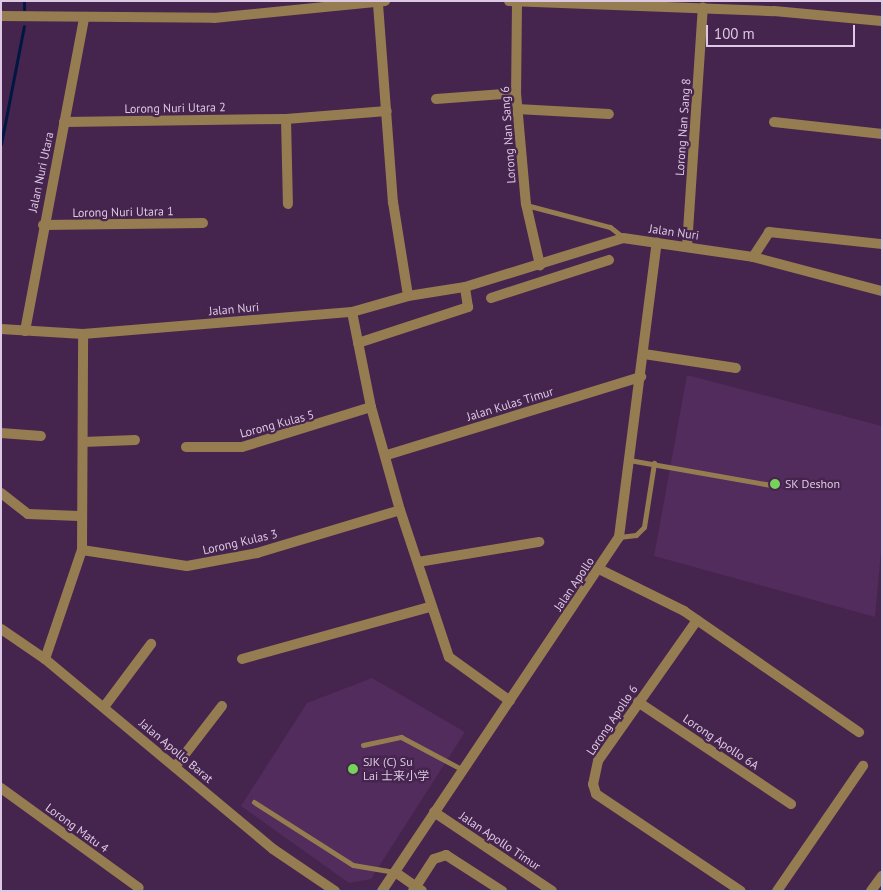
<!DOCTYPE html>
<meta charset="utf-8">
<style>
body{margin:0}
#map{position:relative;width:883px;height:892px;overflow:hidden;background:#45244e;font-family:"PT Sans","Noto Sans SC",sans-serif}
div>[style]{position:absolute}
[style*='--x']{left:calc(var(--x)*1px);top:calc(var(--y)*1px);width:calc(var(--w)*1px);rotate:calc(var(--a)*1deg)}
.built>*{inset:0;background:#512c5c}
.stream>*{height:3px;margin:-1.5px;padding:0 1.5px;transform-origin:1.5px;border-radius:1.5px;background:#001743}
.service>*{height:5px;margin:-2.5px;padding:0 2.5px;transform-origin:2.5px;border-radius:2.5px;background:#967c51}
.minor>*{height:10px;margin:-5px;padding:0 5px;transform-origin:5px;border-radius:5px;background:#967c51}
.tertiary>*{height:10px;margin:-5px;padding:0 5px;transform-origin:5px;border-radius:5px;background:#967c51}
.dots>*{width:14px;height:14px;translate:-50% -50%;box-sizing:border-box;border:2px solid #45244e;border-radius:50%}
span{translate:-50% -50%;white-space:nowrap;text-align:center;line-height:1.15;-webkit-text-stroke:4.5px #45244e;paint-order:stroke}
.street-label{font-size:12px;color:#ddc9e3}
.poi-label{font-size:12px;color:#ddc9e3}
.left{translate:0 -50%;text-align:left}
.frame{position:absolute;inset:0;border:2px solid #ddc9e3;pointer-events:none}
.scale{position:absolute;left:706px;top:25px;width:149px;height:22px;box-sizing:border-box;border:2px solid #ddc9e3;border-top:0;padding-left:6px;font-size:15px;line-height:18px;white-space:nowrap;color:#ddc9e3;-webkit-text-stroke:4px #45244e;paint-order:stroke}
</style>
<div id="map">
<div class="built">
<i style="clip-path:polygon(687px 375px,882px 426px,882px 541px,875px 617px,654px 556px)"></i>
<i style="clip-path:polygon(372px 678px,465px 732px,371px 879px,349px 883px,241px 806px,307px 703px)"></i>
</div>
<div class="stream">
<i style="--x:24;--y:1;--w:8;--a:90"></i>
<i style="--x:1;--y:144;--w:120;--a:-79"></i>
</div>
<div class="service">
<i style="--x:526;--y:205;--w:87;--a:14.7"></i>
<i style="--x:610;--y:227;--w:16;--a:38"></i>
<i style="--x:629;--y:460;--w:144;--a:10"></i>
<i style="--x:619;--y:537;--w:17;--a:-7"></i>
<i style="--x:636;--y:535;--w:11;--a:-45"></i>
<i style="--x:644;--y:527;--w:65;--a:-81.1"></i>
<i style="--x:363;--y:745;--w:39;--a:-12"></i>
<i style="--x:401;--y:737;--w:70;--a:28"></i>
<i style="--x:254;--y:802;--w:117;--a:32.5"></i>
<i style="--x:353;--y:865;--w:42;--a:9.7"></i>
</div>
<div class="minor">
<i style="--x:509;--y:1;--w:265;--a:2.2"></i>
<i style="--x:774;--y:11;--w:108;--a:5.3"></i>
<i style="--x:517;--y:2;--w:91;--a:90.6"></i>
<i style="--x:516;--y:93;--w:111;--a:84.9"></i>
<i style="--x:526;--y:204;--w:63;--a:77.1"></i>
<i style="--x:378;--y:4;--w:199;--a:85.7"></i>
<i style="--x:393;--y:202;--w:95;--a:80.9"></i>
<i style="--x:1;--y:16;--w:213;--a:0.5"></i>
<i style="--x:214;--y:18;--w:172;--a:-5.7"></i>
<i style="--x:436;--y:99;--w:80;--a:-4.3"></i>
<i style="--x:517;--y:109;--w:92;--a:3.1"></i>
<i style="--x:286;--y:119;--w:85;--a:88.7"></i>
<i style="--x:64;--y:122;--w:222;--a:-0.8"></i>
<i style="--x:286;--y:119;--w:101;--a:-4.5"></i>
<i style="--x:774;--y:122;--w:109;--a:6.3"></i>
<i style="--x:43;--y:225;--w:160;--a:-0.7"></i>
<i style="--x:687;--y:246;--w:239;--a:-86.2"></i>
<i style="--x:753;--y:257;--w:30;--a:-57"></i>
<i style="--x:769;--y:232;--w:114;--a:6.1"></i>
<i style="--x:491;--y:298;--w:124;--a:-17.9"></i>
<i style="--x:352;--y:312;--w:97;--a:78.7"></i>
<i style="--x:371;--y:407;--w:107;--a:74.3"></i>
<i style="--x:400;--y:510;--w:155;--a:71.6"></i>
<i style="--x:449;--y:657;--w:75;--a:35.8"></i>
<i style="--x:1;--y:329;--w:82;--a:3.5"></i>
<i style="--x:83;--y:334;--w:270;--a:-4.7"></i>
<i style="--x:352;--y:312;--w:58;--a:-15.9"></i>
<i style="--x:408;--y:296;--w:58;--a:-9"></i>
<i style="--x:465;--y:287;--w:165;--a:-17.2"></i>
<i style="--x:623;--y:238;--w:131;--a:8.3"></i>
<i style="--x:753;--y:257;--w:133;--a:14.8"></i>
<i style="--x:25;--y:331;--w:318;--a:-79.3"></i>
<i style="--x:358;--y:343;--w:116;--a:-18.1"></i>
<i style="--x:468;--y:307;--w:20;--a:-99"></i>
<i style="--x:644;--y:354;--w:93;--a:8.7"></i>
<i style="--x:1;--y:433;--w:40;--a:4.3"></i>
<i style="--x:83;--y:442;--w:52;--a:-2.2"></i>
<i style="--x:186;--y:447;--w:56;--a:0"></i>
<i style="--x:242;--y:447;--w:135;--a:-17.2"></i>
<i style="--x:387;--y:455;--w:266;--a:-17.1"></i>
<i style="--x:1;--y:493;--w:34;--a:38"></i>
<i style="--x:28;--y:514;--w:51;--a:2.2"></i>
<i style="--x:82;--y:550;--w:106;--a:8.7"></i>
<i style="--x:187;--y:566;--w:71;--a:-10.5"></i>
<i style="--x:257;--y:553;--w:149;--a:-16.7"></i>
<i style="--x:418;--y:562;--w:123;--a:-9.4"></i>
<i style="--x:599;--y:569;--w:95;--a:26.3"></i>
<i style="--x:684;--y:611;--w:213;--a:34.7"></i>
<i style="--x:697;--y:620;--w:172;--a:125.1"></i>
<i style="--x:598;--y:761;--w:24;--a:102"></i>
<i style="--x:593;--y:784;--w:10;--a:73"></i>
<i style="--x:596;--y:794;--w:174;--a:33.8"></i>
<i style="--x:1;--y:629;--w:53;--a:34.3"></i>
<i style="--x:45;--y:659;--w:297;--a:39.8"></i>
<i style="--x:273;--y:849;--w:75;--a:34.1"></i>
<i style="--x:45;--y:659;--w:115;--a:-71.3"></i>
<i style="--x:82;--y:550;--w:216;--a:-89.7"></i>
<i style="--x:242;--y:659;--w:195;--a:-15.5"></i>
<i style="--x:638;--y:702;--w:184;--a:33.7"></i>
<i style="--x:104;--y:707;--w:79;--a:-53.3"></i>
<i style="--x:175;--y:767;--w:77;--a:-52.4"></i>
<i style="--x:1;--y:788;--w:170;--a:35.9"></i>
<i style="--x:434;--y:812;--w:142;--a:33.8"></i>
<i style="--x:395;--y:872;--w:33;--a:35"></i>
<i style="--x:382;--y:891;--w:426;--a:-56.2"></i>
<i style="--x:619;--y:537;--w:297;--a:-82.7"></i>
<i style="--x:413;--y:891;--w:38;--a:-57"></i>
<i style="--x:434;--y:859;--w:13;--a:-18"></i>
<i style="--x:446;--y:855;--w:67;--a:32.7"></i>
<i style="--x:777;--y:891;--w:152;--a:-55.5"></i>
</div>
<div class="tertiary">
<i style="--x:871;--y:891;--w:19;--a:-54"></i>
</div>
<div class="dots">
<i style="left:775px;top:484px;background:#77d259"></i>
<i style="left:353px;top:769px;background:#77d259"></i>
</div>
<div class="street-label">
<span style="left:175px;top:108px;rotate:-1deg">Lorong Nuri Utara 2</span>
<span style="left:683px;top:127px;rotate:-86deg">Lorong Nan Sang 8</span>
<span style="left:508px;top:135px;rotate:-94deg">Lorong Nan Sang 6</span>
<span style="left:41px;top:172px;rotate:-78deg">Jalan Nuri Utara</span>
<span style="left:123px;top:212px;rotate:-1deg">Lorong Nuri Utara 1</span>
<span style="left:674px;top:232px;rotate:8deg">Jalan Nuri</span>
<span style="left:234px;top:309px;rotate:-5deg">Jalan Nuri</span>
<span style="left:510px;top:404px;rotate:-17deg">Jalan Kulas Timur</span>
<span style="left:277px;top:424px;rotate:-15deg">Lorong Kulas 5</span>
<span style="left:240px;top:542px;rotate:-13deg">Lorong Kulas 3</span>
<span style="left:574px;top:584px;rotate:-56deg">Jalan Apollo</span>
<span style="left:612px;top:720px;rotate:-56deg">Lorong Apollo 6</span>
<span style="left:721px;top:742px;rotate:34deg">Lorong Apollo 6A</span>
<span style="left:176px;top:751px;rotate:40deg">Jalan Apollo Barat</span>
<span style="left:77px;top:828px;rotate:36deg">Lorong Matu 4</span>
<span style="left:500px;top:841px;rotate:34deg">Jalan Apollo Timur</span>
</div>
<div class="poi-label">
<span class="left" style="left:785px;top:484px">SK Deshon</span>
<span class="left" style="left:363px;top:769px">SJK (C) Su<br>Lai 士来小学</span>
</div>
<div class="frame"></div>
<div class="scale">100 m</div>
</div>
